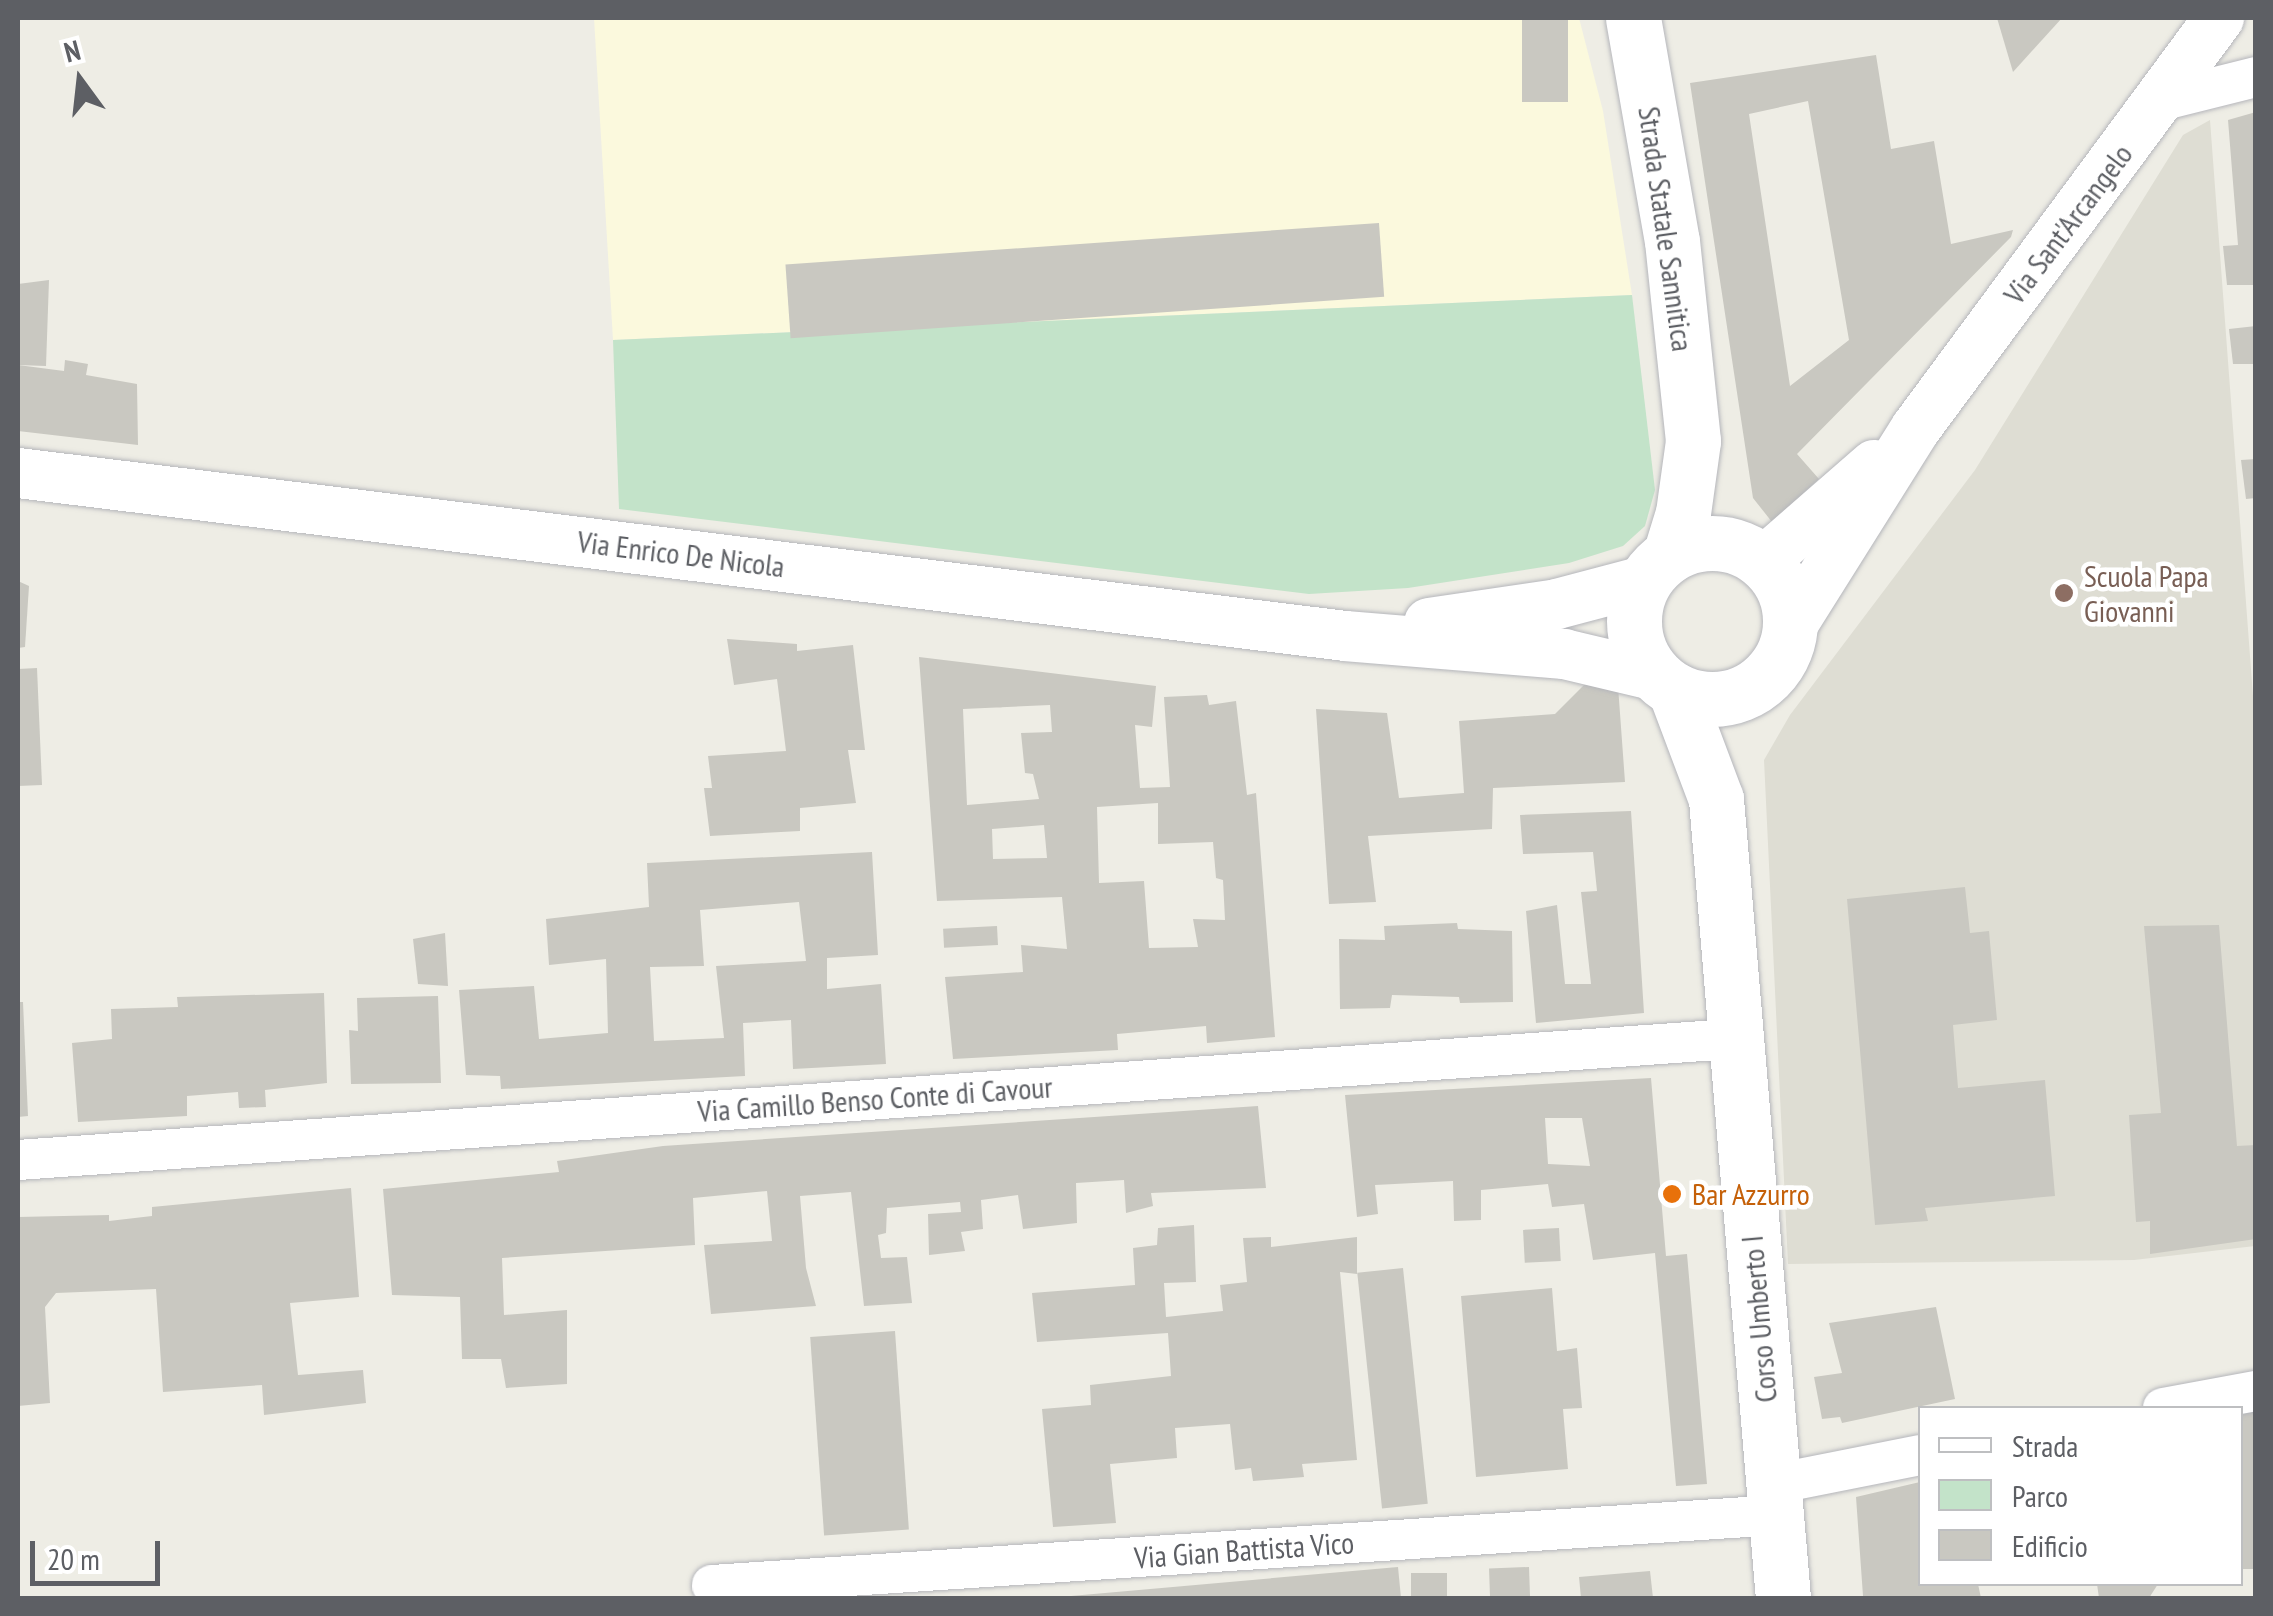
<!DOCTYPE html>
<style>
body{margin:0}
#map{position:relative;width:2273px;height:1616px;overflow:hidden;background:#eeede5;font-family:"PT Sans Narrow",sans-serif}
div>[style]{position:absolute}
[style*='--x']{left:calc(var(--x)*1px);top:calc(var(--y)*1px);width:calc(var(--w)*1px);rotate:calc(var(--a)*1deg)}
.commercial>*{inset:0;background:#fbf9dd}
.education>*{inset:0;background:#deddd3}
.green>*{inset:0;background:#c3e3c9}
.building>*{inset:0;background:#c9c8c1;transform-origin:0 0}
.roads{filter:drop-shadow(0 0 2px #b5b6bb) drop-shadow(0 0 2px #b5b6bb)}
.minor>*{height:40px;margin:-20px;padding:0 20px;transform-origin:20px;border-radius:20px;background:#fff}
.tertiary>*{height:50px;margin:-25px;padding:0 25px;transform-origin:25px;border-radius:25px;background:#fff}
.secondary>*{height:55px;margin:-27.5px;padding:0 27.5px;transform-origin:27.5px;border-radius:27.5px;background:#fff}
.secondary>.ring{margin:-27.5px;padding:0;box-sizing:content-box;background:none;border:55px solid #fff;border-radius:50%}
.dots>*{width:28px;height:28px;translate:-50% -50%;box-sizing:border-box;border:5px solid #fff;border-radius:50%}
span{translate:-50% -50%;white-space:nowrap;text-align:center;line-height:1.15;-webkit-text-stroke:9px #fff;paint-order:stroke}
.street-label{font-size:30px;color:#5d5f64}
.education-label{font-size:30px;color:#785e54}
.left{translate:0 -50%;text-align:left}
.food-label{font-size:30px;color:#c56008}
.frame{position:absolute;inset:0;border:20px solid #5d5f64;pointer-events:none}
.legend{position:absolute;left:1918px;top:1406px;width:325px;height:180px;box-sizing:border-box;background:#fff;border:2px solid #bebfc1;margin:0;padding:12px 18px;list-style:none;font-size:30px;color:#5d5f64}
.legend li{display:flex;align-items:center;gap:20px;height:50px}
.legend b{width:50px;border:2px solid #bebfc1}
.north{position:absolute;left:30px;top:30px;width:100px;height:100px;-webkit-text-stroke:8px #fff;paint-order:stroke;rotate:345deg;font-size:28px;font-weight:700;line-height:40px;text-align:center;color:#5d5f64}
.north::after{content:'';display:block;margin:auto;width:35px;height:45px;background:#5d5f64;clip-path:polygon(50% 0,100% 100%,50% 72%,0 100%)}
.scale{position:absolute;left:30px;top:1541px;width:130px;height:45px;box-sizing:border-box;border:5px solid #5d5f64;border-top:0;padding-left:12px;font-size:30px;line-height:35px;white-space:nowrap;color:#5d5f64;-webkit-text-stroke:8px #fff;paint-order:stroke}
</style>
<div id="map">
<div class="commercial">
<i style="clip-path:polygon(594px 18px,1579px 18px,1603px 111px,1632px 295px,613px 340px)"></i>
</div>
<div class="education">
<i style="clip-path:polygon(2210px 120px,2255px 723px,2255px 1246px,2134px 1260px,1788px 1264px,1764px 760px,1790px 715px,1975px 470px,2183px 135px)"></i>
</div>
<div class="green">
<i style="clip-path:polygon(1632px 295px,1655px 490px,1645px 526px,1623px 546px,1569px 563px,1408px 588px,1309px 594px,619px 509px,613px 340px)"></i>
</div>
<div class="building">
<i style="left:1522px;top:18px;width:46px;height:84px"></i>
<i style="clip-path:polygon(1997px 18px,2062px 18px,2013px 72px)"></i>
<i style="clip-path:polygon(evenodd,1876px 55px,1891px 149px,1934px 141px,1951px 244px,2013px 230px,2011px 237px,1797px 454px,1819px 479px,1772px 522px,1753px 498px,1690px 83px,1876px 55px,1808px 101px,1849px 340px,1790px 386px,1749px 114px,1808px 101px)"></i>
<i style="clip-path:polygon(2256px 112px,2256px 285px,2227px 285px,2223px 246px,2238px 245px,2228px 120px)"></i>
<i style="left:1379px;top:223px;width:74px;height:595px;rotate:86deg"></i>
<i style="clip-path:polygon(49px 280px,46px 366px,18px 365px,18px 284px)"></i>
<i style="clip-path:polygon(2256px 326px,2256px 364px,2233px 364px,2229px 329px)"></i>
<i style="clip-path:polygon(65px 360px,88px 364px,86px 375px,137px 384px,138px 445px,18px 431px,18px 365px,64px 371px)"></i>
<i style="clip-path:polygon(2256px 459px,2256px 498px,2246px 499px,2241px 460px)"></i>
<i style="clip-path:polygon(18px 581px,29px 586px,25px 647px,18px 648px)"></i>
<i style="clip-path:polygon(727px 639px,797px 644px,797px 651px,853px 645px,865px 750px,848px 750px,856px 803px,800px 808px,800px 831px,710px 836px,704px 788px,712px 788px,708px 756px,786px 751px,777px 679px,734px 685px)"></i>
<i style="clip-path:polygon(evenodd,919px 657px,1156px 686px,1152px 727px,1135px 725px,1140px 788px,1170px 787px,1164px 697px,1207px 695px,1209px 705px,1236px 701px,1247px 795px,1256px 793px,1275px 1037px,1207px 1043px,1206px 1026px,1117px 1034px,1118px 1050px,953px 1059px,945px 977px,1023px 972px,1021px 945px,1067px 949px,1062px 897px,937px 901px,919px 657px,1050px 705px,1052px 732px,1021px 733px,1025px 773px,1033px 774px,1039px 799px,967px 805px,963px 709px,1050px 705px,919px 657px,1158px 803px,1158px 844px,1213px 842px,1216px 878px,1223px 880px,1225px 920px,1193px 919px,1198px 947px,1149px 948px,1144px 881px,1099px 883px,1097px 807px,1158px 803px,919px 657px,1044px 825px,1047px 858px,993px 859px,992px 829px,1044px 825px)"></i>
<i style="clip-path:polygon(37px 668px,42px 785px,18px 786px,18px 669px)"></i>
<i style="clip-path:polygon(1584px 685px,1618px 686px,1625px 782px,1493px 788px,1492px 829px,1368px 836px,1376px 902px,1329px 904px,1316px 709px,1387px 713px,1399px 798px,1464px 793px,1459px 721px,1555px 714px)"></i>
<i style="clip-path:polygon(1631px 811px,1644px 1013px,1536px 1023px,1526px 911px,1557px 905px,1565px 984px,1591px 984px,1581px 892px,1597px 891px,1593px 852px,1523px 854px,1520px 815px)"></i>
<i style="clip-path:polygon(evenodd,872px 852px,878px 955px,827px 958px,827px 989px,881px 984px,886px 1064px,793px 1069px,791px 1020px,743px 1023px,745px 1076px,501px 1089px,500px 1076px,466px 1075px,459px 990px,534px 986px,539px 1039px,608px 1033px,606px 959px,549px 965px,546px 919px,649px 907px,647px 863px,872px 852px,799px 902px,806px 961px,716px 966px,724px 1038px,654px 1041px,650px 967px,704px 966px,700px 910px,799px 902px)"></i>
<i style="clip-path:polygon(1965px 887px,1970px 933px,1989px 931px,1997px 1020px,1953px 1025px,1958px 1088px,2045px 1080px,2055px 1196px,1925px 1208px,1928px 1221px,1875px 1225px,1847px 899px)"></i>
<i style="clip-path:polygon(1457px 923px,1458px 929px,1512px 931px,1513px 1002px,1460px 1003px,1459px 997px,1392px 995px,1390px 1008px,1340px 1009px,1339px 939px,1385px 940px,1384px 926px)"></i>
<i style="clip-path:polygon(2219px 925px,2237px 1146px,2256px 1145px,2256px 1239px,2150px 1254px,2150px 1221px,2136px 1222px,2129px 1115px,2161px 1113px,2144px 926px)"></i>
<i style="left:997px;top:926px;width:19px;height:54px;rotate:87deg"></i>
<i style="clip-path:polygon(445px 933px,448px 986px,418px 984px,413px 939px)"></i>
<i style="clip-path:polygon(324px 993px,327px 1083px,265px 1090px,266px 1107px,239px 1108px,238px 1092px,187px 1096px,187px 1116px,78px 1122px,72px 1043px,112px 1039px,111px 1009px,178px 1007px,177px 997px)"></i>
<i style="clip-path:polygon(438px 996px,441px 1083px,351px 1084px,349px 1030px,358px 1031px,357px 998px)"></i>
<i style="clip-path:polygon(18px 1002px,23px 1002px,28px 1116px,18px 1117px)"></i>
<i style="clip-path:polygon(evenodd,1651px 1078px,1666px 1256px,1687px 1254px,1707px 1484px,1676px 1486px,1655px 1253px,1593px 1260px,1584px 1204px,1552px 1207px,1548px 1184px,1481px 1190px,1481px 1220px,1454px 1221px,1453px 1181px,1375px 1185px,1378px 1214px,1357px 1217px,1345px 1095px,1651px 1078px,1545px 1118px,1582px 1118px,1590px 1166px,1548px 1164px,1545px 1118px)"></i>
<i style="clip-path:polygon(1258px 1106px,1266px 1188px,1151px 1193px,1153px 1206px,1126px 1213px,1124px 1180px,1076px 1183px,1077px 1223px,1023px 1229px,1018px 1195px,981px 1200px,983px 1229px,961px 1232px,965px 1251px,929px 1255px,928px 1214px,961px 1212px,960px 1202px,887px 1208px,886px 1233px,878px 1235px,881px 1258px,907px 1257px,912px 1303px,864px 1306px,851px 1192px,800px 1196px,806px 1268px,816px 1306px,711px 1314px,704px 1245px,772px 1241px,767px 1191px,693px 1198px,695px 1245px,502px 1258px,504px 1315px,567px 1310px,567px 1384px,506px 1388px,501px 1359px,462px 1359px,460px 1297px,392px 1295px,383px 1189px,559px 1172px,557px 1161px,663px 1146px)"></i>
<i style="clip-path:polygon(351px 1188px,359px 1297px,290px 1303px,298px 1375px,363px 1370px,366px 1403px,264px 1415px,262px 1385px,163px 1392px,156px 1289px,56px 1293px,45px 1307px,50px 1403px,18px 1406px,18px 1217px,109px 1215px,109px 1221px,152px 1216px,152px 1207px)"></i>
<i style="clip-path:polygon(1194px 1225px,1196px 1282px,1164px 1283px,1166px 1317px,1223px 1311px,1220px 1285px,1247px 1282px,1243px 1238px,1271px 1237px,1271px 1247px,1357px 1237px,1357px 1274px,1340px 1272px,1357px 1460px,1302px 1464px,1304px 1477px,1253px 1481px,1251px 1468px,1235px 1470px,1230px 1424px,1175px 1428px,1177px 1458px,1110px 1464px,1116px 1523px,1053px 1527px,1042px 1409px,1091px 1405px,1090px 1385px,1171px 1376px,1168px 1333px,1037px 1342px,1032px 1293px,1135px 1285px,1133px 1248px,1157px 1245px,1158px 1228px)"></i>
<i style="left:1559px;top:1228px;width:33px;height:36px;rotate:87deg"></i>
<i style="left:1403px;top:1268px;width:237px;height:46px;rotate:84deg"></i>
<i style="clip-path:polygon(1552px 1288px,1557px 1351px,1577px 1348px,1582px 1408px,1563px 1409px,1568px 1469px,1476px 1477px,1461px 1296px)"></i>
<i style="clip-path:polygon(1936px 1307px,1955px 1399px,1842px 1423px,1840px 1417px,1822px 1419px,1814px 1377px,1842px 1373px,1829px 1323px)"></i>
<i style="left:895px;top:1331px;width:199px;height:85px;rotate:86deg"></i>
<i style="left:2256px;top:1411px;width:158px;height:16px;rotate:90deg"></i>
<i style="clip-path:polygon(1920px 1482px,1920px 1584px,1978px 1584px,1981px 1598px,1863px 1596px,1856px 1497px)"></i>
<i style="clip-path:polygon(1398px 1567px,1401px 1598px,1071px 1598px,1071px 1596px)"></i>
<i style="left:1529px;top:1567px;width:31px;height:40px;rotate:88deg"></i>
<i style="clip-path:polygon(1650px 1571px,1653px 1598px,1581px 1598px,1579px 1577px)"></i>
<i style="left:1411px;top:1573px;width:36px;height:25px"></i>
<i style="clip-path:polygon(2097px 1584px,2158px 1584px,2149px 1598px,2099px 1598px)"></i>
</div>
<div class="roads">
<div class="minor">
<i style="--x:2160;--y:101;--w:99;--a:-14"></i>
<i style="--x:18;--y:1160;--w:1718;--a:-4.04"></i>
<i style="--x:2163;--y:1408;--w:95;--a:-10.4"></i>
<i style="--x:1774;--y:1484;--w:149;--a:-11.2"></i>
<i style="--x:712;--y:1585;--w:1066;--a:-3.76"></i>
</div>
<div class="tertiary">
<i style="--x:18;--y:473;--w:1337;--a:7"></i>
<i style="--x:1345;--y:636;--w:220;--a:4.7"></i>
<i style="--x:1564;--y:654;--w:95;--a:13.4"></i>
<i style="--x:1764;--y:561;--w:146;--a:-41.1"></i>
<i style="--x:1429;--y:623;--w:129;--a:-8.4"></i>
<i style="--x:1557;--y:604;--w:90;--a:-14.8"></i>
<i style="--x:1791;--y:627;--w:235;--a:-57.9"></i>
<i style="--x:1916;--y:428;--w:510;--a:-53.53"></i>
</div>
<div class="secondary">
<i style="--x:1633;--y:18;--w:226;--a:80.1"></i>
<i style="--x:1672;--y:241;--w:201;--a:84"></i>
<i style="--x:1693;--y:441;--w:73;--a:97.9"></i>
<i style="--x:1683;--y:513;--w:44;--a:107.2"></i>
<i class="ring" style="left:1634px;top:543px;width:101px;height:101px"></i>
<i style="--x:1675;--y:690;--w:116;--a:69.4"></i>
<i style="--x:1716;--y:799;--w:802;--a:85.21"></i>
</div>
</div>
<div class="dots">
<i style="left:2064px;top:593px;background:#8d6e63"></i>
<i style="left:1672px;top:1194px;background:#e8710a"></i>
</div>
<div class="street-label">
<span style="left:2068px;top:224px;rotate:-53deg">Via Sant'Arcangelo</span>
<span style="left:1666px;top:229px;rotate:82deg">Strada Statale Sannitica</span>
<span style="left:681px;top:554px;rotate:7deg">Via Enrico De Nicola</span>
<span style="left:875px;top:1099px;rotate:-4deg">Via Camillo Benso Conte di Cavour</span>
<span style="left:1759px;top:1319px;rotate:-95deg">Corso Umberto I</span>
<span style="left:1244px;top:1550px;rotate:-4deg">Via Gian Battista Vico</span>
</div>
<div class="education-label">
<span class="left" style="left:2084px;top:593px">Scuola Papa<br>Giovanni</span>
</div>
<div class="food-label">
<span class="left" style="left:1692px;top:1194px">Bar Azzurro</span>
</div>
<div class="frame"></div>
<ul class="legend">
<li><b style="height:12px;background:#fff"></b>Strada</li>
<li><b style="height:28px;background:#c3e3c9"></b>Parco</li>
<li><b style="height:28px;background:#c9c8c1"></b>Edificio</li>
</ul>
<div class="north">N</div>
<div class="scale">20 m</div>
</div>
